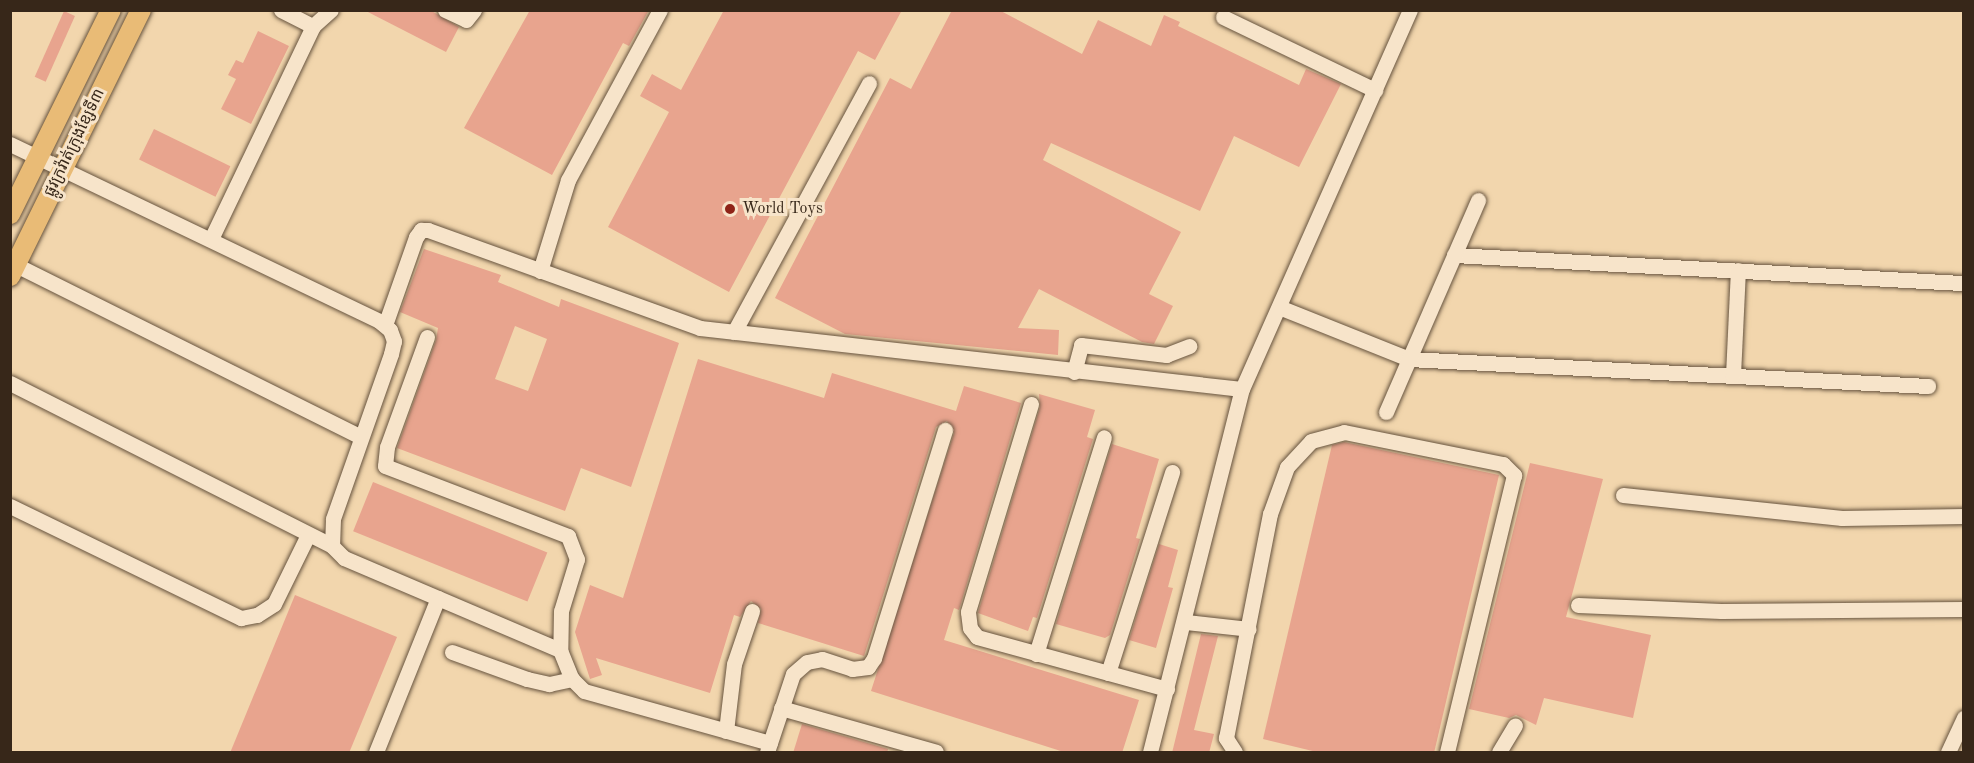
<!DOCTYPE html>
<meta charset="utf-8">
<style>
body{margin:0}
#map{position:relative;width:1974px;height:763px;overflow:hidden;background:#f2d6ad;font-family:"Old Standard TT","Noto Sans Khmer",serif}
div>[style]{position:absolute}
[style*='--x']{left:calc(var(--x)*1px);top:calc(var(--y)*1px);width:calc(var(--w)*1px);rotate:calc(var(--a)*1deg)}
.building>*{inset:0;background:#e8a48e;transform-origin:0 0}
.roads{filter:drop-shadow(0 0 2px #66533e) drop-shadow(0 0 2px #66533e)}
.minor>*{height:15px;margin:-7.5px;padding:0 7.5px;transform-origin:7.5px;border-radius:7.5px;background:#f7e4ca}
.major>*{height:20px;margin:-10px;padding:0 10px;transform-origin:10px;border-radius:10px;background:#e9bb76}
.dots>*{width:16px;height:16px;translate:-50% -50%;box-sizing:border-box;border:3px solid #f7e4ca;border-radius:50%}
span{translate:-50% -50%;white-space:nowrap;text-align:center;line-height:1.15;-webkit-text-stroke:6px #f7e4ca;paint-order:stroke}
.street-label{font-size:16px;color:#372719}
.poi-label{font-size:16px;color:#372719}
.left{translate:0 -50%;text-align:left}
.frame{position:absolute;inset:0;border:12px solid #372719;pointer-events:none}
</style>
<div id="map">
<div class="building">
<i style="clip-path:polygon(364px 10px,430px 10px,459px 27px,446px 52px)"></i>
<i style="clip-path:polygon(530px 10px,649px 10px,629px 46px,623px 43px,552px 175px,464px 128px)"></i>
<i style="clip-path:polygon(724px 10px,902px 10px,875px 60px,858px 51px,729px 292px,608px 227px,669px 112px,640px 96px,652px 74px,681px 90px)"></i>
<i style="clip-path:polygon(952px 10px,999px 10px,1082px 54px,1098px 20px,1151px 46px,1164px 15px,1180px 22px,1178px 26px,1299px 85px,1306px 69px,1341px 84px,1299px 167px,1234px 136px,1200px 211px,1051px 143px,1043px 160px,1181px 232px,1149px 294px,1173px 306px,1154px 344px,1142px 342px,1039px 289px,1018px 328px,1059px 330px,1058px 355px,845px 334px,775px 298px,890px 78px,911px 89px)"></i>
<i style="left:64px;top:11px;width:12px;height:72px;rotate:24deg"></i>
<i style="clip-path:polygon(258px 31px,289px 46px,251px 124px,221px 109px,236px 79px,228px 75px,236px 60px,243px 63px)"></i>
<i style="left:154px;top:129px;width:85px;height:34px;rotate:26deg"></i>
<i style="clip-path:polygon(evenodd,424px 249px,501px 275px,498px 282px,559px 307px,561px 299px,679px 343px,631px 487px,581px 468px,565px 511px,397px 448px,436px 340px,438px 328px,400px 312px,424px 249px,515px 326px,547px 339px,528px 391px,495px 379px,515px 326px)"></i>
<i style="clip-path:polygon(698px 359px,824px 398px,832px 373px,956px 411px,964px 386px,1021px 403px,959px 610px,954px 608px,944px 640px,1139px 700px,1122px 753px,1067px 753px,871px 691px,954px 433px,947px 421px,936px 427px,864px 656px,758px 623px,761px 609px,751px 601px,740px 617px,734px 615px,710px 693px,596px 658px,602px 675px,590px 679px,575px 632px,590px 585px,623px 598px)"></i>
<i style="clip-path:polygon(1039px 394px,1095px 410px,1087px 437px,1093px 439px,1037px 618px,1033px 617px,1028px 631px,978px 613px,1040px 407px)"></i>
<i style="clip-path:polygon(1344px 442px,1499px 475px,1434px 753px,1321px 753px,1263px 739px,1332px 445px)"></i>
<i style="clip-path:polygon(1112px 444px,1159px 459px,1136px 538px,1140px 539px,1110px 635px,1105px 638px,1056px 624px)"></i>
<i style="clip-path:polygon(1530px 463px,1603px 479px,1566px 617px,1651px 635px,1633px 718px,1544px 698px,1536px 725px,1516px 715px,1509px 718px,1469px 709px)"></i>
<i style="left:373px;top:482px;width:188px;height:53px;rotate:22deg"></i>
<i style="clip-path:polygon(1159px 544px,1178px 550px,1168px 587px,1173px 588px,1156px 648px,1129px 640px)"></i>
<i style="clip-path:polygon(295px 595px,397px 637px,349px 753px,230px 753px)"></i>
<i style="clip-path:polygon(1201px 634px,1218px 636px,1194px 730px,1214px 734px,1209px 753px,1172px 753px)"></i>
<i style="clip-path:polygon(802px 724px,888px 749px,887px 753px,793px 753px)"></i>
</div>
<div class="roads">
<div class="minor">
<i style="--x:281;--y:10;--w:36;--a:27"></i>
<i style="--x:445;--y:10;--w:23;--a:25"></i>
<i style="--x:466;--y:20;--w:13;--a:-51"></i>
<i style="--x:1223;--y:17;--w:169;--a:25.7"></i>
<i style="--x:10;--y:144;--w:409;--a:25.6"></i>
<i style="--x:379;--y:321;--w:14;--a:39"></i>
<i style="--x:390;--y:330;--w:12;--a:70"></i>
<i style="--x:394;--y:341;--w:13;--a:103"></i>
<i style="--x:391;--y:354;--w:175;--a:109.4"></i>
<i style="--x:333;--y:519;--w:27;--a:92"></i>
<i style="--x:332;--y:546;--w:17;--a:45"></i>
<i style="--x:344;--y:558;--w:235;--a:23.1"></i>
<i style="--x:560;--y:650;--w:31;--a:68"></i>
<i style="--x:572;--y:679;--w:17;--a:45"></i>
<i style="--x:584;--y:691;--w:193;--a:15.6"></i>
<i style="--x:211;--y:239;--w:236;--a:-64.4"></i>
<i style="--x:313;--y:26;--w:24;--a:-42"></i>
<i style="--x:1454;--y:255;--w:508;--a:3.16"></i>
<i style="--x:16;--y:265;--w:385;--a:26.5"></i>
<i style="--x:540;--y:271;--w:95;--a:-72.9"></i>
<i style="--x:568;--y:180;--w:193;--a:-61.6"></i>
<i style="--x:1279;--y:307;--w:140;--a:21.8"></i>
<i style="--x:1409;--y:359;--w:520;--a:2.98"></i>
<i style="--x:385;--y:325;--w:93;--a:-70.6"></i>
<i style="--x:416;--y:237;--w:9;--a:-54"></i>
<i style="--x:421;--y:230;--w:7;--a:0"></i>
<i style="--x:428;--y:230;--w:289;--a:19.8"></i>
<i style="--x:700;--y:328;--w:545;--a:6.42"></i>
<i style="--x:734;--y:332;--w:283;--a:-61.5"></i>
<i style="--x:427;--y:337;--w:117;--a:110"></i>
<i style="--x:387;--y:447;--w:19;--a:96"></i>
<i style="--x:385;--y:466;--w:196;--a:20.9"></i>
<i style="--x:568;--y:536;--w:25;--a:69"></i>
<i style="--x:577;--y:559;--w:54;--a:107.1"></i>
<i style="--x:561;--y:611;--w:39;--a:91"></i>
<i style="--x:1074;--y:372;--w:28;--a:-75"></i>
<i style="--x:1081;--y:345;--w:86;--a:6.7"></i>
<i style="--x:1166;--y:355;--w:25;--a:-21"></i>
<i style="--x:1733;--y:375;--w:105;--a:-87.3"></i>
<i style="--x:10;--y:383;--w:361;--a:26.8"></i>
<i style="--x:1031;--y:404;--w:217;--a:106.9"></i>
<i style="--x:968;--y:612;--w:16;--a:83"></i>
<i style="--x:970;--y:628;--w:11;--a:52"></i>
<i style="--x:977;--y:637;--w:197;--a:15.3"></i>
<i style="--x:1386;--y:412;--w:231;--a:-66.5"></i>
<i style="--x:1623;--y:495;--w:220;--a:6"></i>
<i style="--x:1842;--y:518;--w:122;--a:-0.9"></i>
<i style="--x:10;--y:506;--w:257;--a:25.9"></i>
<i style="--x:241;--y:618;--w:16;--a:-11"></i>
<i style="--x:257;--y:615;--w:20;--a:-33"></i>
<i style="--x:274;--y:604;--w:77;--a:-63.8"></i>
<i style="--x:1578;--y:605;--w:143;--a:2.4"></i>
<i style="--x:1721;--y:611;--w:243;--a:-0.5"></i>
<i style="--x:1186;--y:622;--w:63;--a:6.3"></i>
<i style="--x:452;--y:652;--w:80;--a:19.8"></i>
<i style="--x:527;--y:679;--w:23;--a:13"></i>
<i style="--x:549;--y:684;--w:24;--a:-12"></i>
<i style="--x:1036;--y:654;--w:227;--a:-72.6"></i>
<i style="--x:1108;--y:673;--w:211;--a:-72.3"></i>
<i style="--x:781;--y:708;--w:161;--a:15.8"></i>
<i style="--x:726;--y:731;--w:67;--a:-83.2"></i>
<i style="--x:734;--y:664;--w:56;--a:-71.2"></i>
<i style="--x:376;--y:752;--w:166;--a:-68.1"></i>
<i style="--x:767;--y:752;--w:82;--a:-71.6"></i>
<i style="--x:793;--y:674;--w:18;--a:-41"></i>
<i style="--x:807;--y:662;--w:15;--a:-11"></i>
<i style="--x:822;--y:659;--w:32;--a:18"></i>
<i style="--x:852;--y:669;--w:16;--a:-7"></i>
<i style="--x:868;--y:667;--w:11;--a:-56"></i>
<i style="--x:874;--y:658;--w:239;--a:-72.7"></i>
<i style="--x:1150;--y:752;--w:374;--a:-75.8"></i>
<i style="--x:1242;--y:389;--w:415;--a:-66.1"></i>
<i style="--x:1235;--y:752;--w:17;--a:-123"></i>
<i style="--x:1226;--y:738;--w:228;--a:-78.9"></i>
<i style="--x:1270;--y:514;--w:50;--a:-70.1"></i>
<i style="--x:1287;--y:467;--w:35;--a:-47"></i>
<i style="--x:1311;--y:441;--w:34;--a:-15"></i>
<i style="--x:1344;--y:432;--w:162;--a:11.4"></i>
<i style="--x:1503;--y:464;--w:16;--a:45"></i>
<i style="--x:1514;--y:475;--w:285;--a:103.6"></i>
<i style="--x:1499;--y:752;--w:31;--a:-59"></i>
<i style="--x:1948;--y:752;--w:38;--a:-65"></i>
</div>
<div class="major">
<i style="--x:10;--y:214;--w:228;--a:-63.7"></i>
<i style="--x:10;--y:276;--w:297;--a:-63.8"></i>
</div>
</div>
<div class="dots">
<i style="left:730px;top:209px;background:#8f2418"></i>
</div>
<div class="street-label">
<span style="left:75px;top:143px;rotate:-64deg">ផ្លូវក្រវ៉ាត់ក្រុងខ្សែទី៣</span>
</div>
<div class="poi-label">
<span class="left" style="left:742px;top:209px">World Toys</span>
</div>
<div class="frame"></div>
</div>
